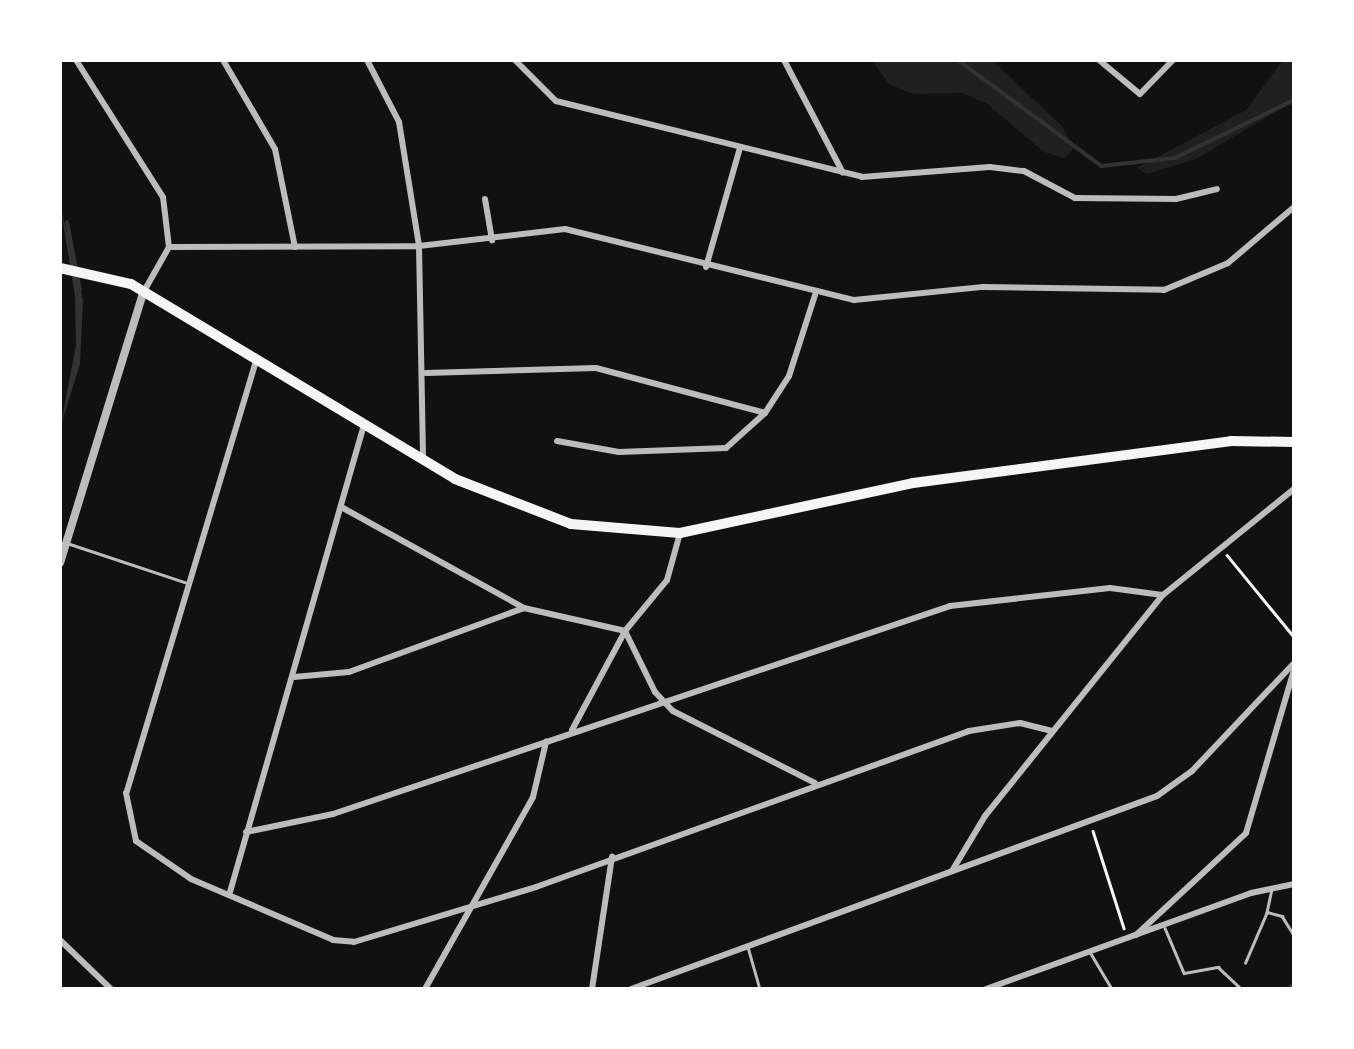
<!DOCTYPE html>
<style>
body{margin:0}
#map{position:relative;width:1354px;height:1049px;overflow:hidden;background:#111;font-family:"Zilla Slab",serif}
div>[style]{position:absolute}
[style*='--x']{left:calc(var(--x)*1px);top:calc(var(--y)*1px);width:calc(var(--w)*1px);rotate:calc(var(--a)*1deg)}
.green>*{inset:0;background:#202020}
.water>*{inset:0;background:#333}
.stream>*{height:4px;margin:-2px;padding:0 2px;transform-origin:2px;border-radius:2px;background:#333}
.path>*{height:2.5px;margin:-1.25px;padding:0 1.25px;transform-origin:1.25px;border-radius:1.25px;background:#f5f5f5}
.service>*{height:2.5px;margin:-1.25px;padding:0 1.25px;transform-origin:1.25px;border-radius:1.25px;background:#bcbcbc}
.minor>*{height:6px;margin:-3px;padding:0 3px;transform-origin:3px;border-radius:3px;background:#bcbcbc}
.tertiary>*{height:8px;margin:-4px;padding:0 4px;transform-origin:4px;border-radius:4px;background:#bcbcbc}
.primary>*{height:10px;margin:-5px;padding:0 5px;transform-origin:5px;border-radius:5px;background:#f5f5f5}
span{translate:-50% -50%;white-space:nowrap;text-align:center;line-height:1.15;-webkit-text-stroke:8px #fff;paint-order:stroke}
.frame{position:absolute;inset:0;border:62px solid #fff;pointer-events:none}
</style>
<div id="map">
<div class="green">
<i style="clip-path:polygon(872px 60px,992px 60px,1062px 126px,1074px 148px,1065px 158px,1044px 152px,986px 103px,962px 93px,913px 94px,889px 84px)"></i>
<i style="clip-path:polygon(1283px 60px,1294px 60px,1294px 101px,1196px 159px,1147px 174px,1137px 168px,1246px 110px)"></i>
</div>
<div class="water">
<i style="clip-path:polygon(60px 204px,83px 300px,80px 364px,60px 428px,76px 345px,75px 296px)"></i>
</div>
<div class="stream">
<i style="--x:958;--y:60;--w:178;--a:36.5"></i>
<i style="--x:1101;--y:166;--w:74;--a:-6.2"></i>
<i style="--x:1175;--y:158;--w:132;--a:-26"></i>
<i style="--x:67;--y:222;--w:69;--a:79.2"></i>
<i style="--x:1288;--y:989;--w:8;--a:-40"></i>
</div>
<div class="path">
<i style="--x:1227;--y:555;--w:106;--a:50.7"></i>
<i style="--x:1093;--y:831;--w:102;--a:72.3"></i>
</div>
<div class="service">
<i style="--x:67;--y:543;--w:126;--a:18.4"></i>
<i style="--x:1272;--y:889;--w:24;--a:102"></i>
<i style="--x:1267;--y:912;--w:16;--a:15"></i>
<i style="--x:1282;--y:916;--w:22;--a:58"></i>
<i style="--x:1165;--y:928;--w:49;--a:67.1"></i>
<i style="--x:1184;--y:973;--w:35;--a:-10"></i>
<i style="--x:1218;--y:967;--w:33;--a:43"></i>
<i style="--x:748;--y:947;--w:44;--a:74.1"></i>
<i style="--x:1090;--y:952;--w:43;--a:59.3"></i>
<i style="--x:1245;--y:963;--w:56;--a:-66.7"></i>
</div>
<div class="minor">
<i style="--x:76;--y:60;--w:162;--a:57.6"></i>
<i style="--x:163;--y:197;--w:50;--a:83.2"></i>
<i style="--x:223;--y:60;--w:103;--a:59.7"></i>
<i style="--x:275;--y:149;--w:100;--a:78.5"></i>
<i style="--x:367;--y:60;--w:70;--a:62.7"></i>
<i style="--x:399;--y:122;--w:126;--a:80.8"></i>
<i style="--x:419;--y:246;--w:212;--a:88.9"></i>
<i style="--x:515;--y:60;--w:58;--a:45"></i>
<i style="--x:556;--y:101;--w:315;--a:13.9"></i>
<i style="--x:862;--y:177;--w:128;--a:-4.5"></i>
<i style="--x:990;--y:167;--w:34;--a:7"></i>
<i style="--x:1024;--y:171;--w:58;--a:27.9"></i>
<i style="--x:1075;--y:198;--w:101;--a:0.6"></i>
<i style="--x:1176;--y:199;--w:42;--a:-13.7"></i>
<i style="--x:784;--y:60;--w:127;--a:62.4"></i>
<i style="--x:1099;--y:60;--w:53;--a:39.7"></i>
<i style="--x:1140;--y:94;--w:47;--a:-45.9"></i>
<i style="--x:485;--y:199;--w:42;--a:80.3"></i>
<i style="--x:706;--y:267;--w:124;--a:-74.1"></i>
<i style="--x:143;--y:293;--w:53;--a:-60.5"></i>
<i style="--x:169;--y:247;--w:250;--a:-0.2"></i>
<i style="--x:419;--y:246;--w:147;--a:-6.6"></i>
<i style="--x:565;--y:229;--w:298;--a:13.8"></i>
<i style="--x:854;--y:300;--w:130;--a:-5.8"></i>
<i style="--x:983;--y:287;--w:181;--a:0.9"></i>
<i style="--x:1164;--y:290;--w:69;--a:-22.9"></i>
<i style="--x:1228;--y:263;--w:87;--a:-40.3"></i>
<i style="--x:256;--y:361;--w:451;--a:106.7"></i>
<i style="--x:126;--y:793;--w:49;--a:78.2"></i>
<i style="--x:136;--y:841;--w:67;--a:34.6"></i>
<i style="--x:191;--y:879;--w:155;--a:23.2"></i>
<i style="--x:333;--y:940;--w:21;--a:5"></i>
<i style="--x:354;--y:942;--w:190;--a:-16.8"></i>
<i style="--x:536;--y:887;--w:460;--a:-19.8"></i>
<i style="--x:969;--y:731;--w:52;--a:-8.9"></i>
<i style="--x:1020;--y:723;--w:33;--a:14"></i>
<i style="--x:426;--y:373;--w:170;--a:-1.7"></i>
<i style="--x:596;--y:368;--w:175;--a:14.9"></i>
<i style="--x:765;--y:413;--w:44;--a:-57"></i>
<i style="--x:789;--y:376;--w:85;--a:-72.2"></i>
<i style="--x:557;--y:441;--w:63;--a:10.1"></i>
<i style="--x:619;--y:452;--w:107;--a:-2.1"></i>
<i style="--x:726;--y:448;--w:52;--a:-41.9"></i>
<i style="--x:343;--y:508;--w:207;--a:28.9"></i>
<i style="--x:524;--y:608;--w:104;--a:12.8"></i>
<i style="--x:625;--y:631;--w:68;--a:63.8"></i>
<i style="--x:655;--y:692;--w:26;--a:47"></i>
<i style="--x:673;--y:711;--w:159;--a:26.9"></i>
<i style="--x:294;--y:677;--w:55;--a:-5.2"></i>
<i style="--x:349;--y:672;--w:186;--a:-20.1"></i>
<i style="--x:572;--y:730;--w:112;--a:-61.8"></i>
<i style="--x:625;--y:631;--w:66;--a:-50.5"></i>
<i style="--x:667;--y:580;--w:49;--a:-74.5"></i>
<i style="--x:246;--y:832;--w:89;--a:-11.7"></i>
<i style="--x:333;--y:814;--w:651;--a:-18.63"></i>
<i style="--x:950;--y:606;--w:161;--a:-6.4"></i>
<i style="--x:1110;--y:588;--w:53;--a:7.5"></i>
<i style="--x:952;--y:871;--w:64;--a:-59"></i>
<i style="--x:985;--y:816;--w:284;--a:-51.2"></i>
<i style="--x:1163;--y:595;--w:169;--a:-39"></i>
<i style="--x:230;--y:892;--w:486;--a:-74"></i>
<i style="--x:1136;--y:935;--w:150;--a:-42.8"></i>
<i style="--x:1246;--y:833;--w:170;--a:-73.6"></i>
<i style="--x:60;--y:940;--w:71;--a:43.9"></i>
<i style="--x:425;--y:989;--w:220;--a:-60.6"></i>
<i style="--x:533;--y:797;--w:57;--a:-76.7"></i>
<i style="--x:592;--y:989;--w:134;--a:-81.4"></i>
<i style="--x:631;--y:989;--w:560;--a:-20.15"></i>
<i style="--x:1157;--y:796;--w:43;--a:-35.5"></i>
<i style="--x:1192;--y:771;--w:149;--a:-46.6"></i>
<i style="--x:986;--y:989;--w:282;--a:-19.9"></i>
<i style="--x:1251;--y:893;--w:44;--a:-11.8"></i>
</div>
<div class="tertiary">
<i style="--x:60;--y:563;--w:282;--a:-72.9"></i>
</div>
<div class="primary">
<i style="--x:60;--y:268;--w:73;--a:12.7"></i>
<i style="--x:131;--y:284;--w:378;--a:31"></i>
<i style="--x:455;--y:479;--w:124;--a:21.2"></i>
<i style="--x:571;--y:524;--w:109;--a:4.7"></i>
<i style="--x:680;--y:533;--w:238;--a:-12.1"></i>
<i style="--x:913;--y:483;--w:321;--a:-7.5"></i>
<i style="--x:1231;--y:441;--w:63;--a:0.9"></i>
</div>
<div class="frame"></div>
</div>
